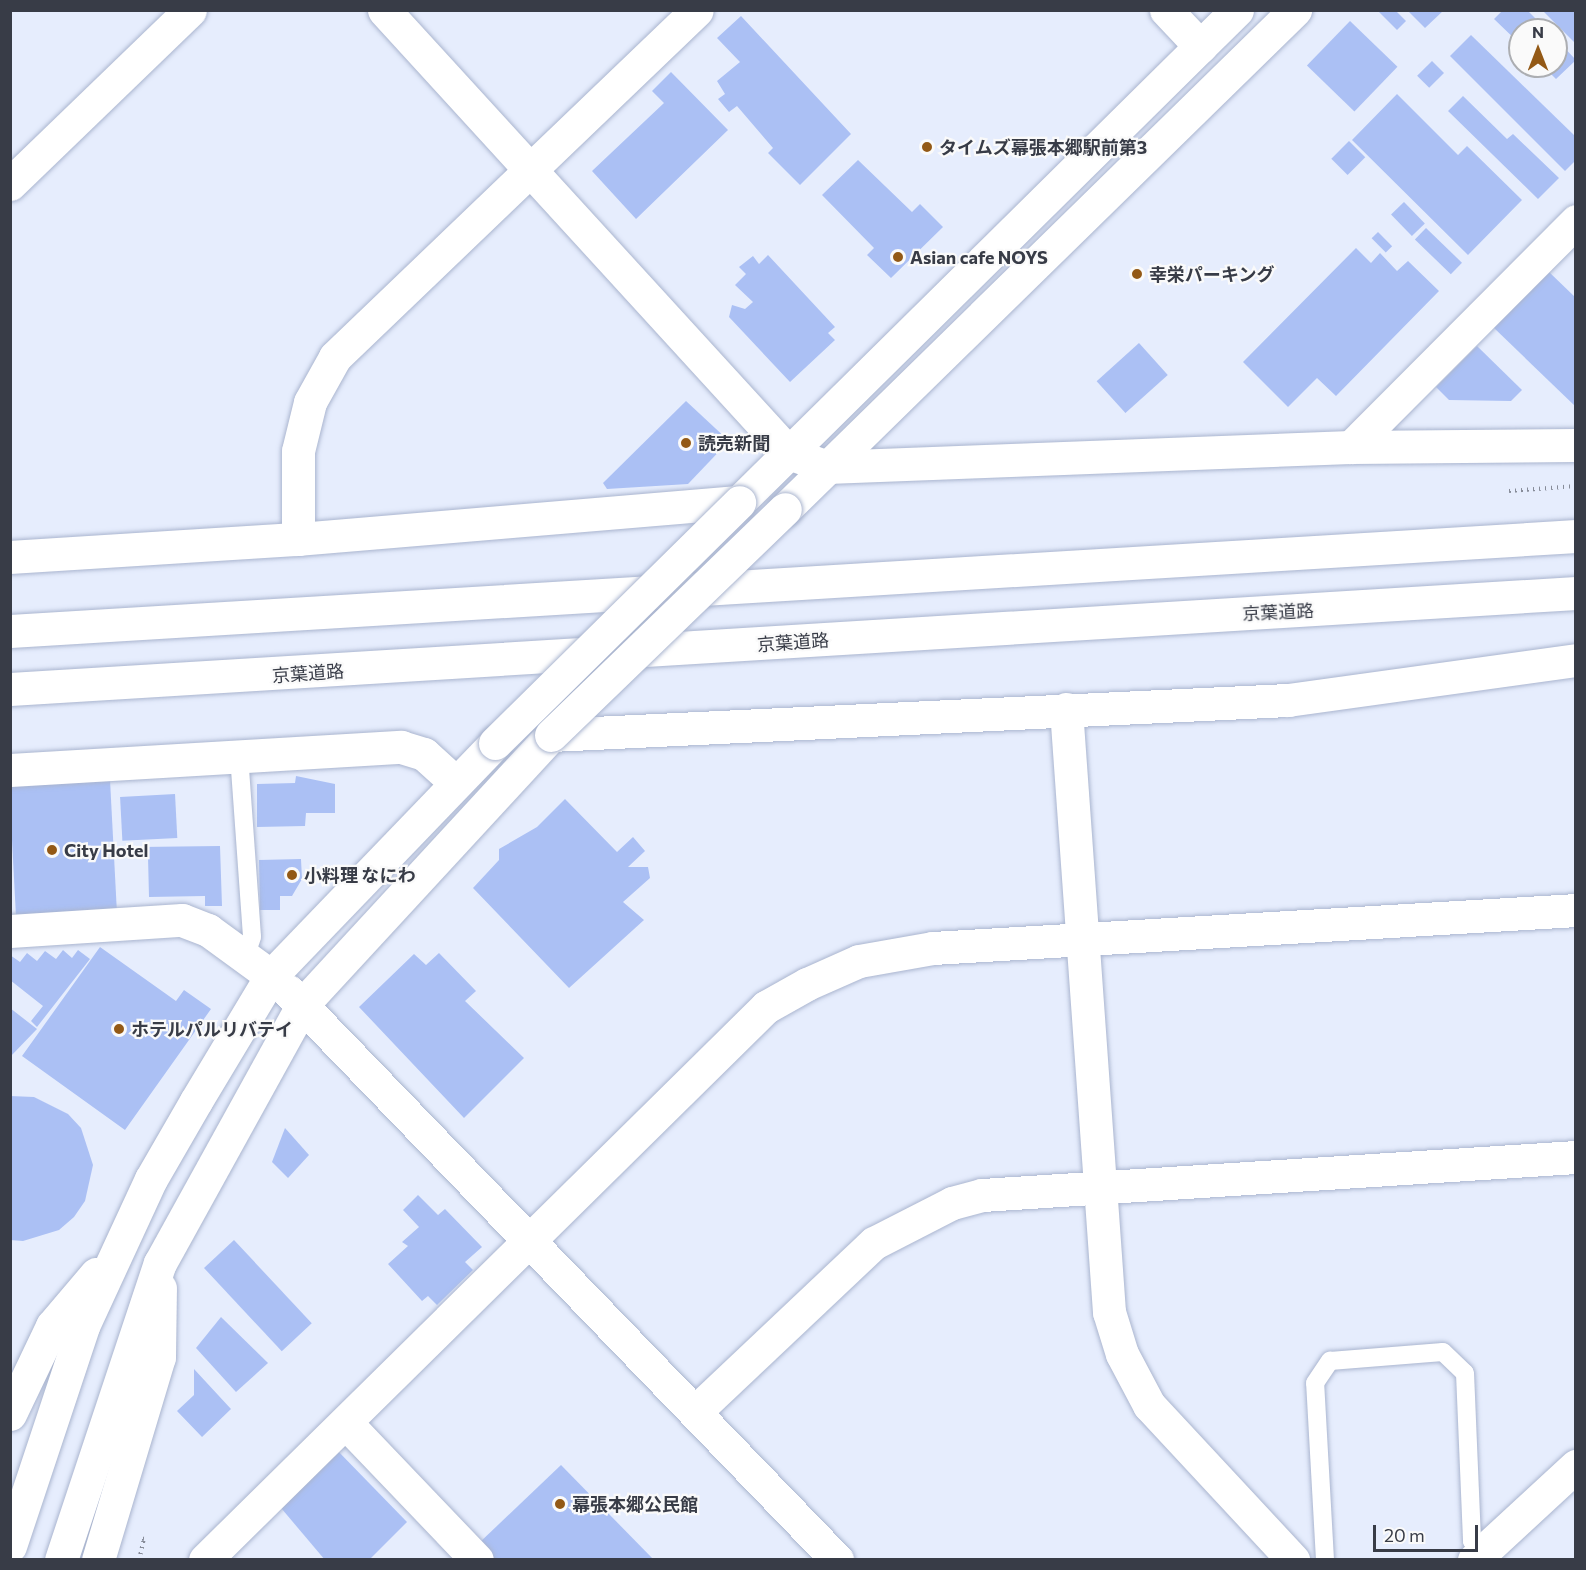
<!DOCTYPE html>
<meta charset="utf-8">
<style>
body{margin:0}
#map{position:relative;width:1586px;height:1570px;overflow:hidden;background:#e6edfd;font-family:Commissioner,"Noto Sans JP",sans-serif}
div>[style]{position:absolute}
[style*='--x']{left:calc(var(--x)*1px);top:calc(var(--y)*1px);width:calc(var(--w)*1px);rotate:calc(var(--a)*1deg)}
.building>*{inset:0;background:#abc0f4;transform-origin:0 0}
.path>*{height:4px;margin-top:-2px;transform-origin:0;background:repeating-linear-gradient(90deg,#878c99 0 1.5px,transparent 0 6px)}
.roads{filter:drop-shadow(0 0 2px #aab5cf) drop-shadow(0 0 2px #aab5cf)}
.service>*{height:18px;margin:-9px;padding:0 9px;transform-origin:9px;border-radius:9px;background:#fff}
.minor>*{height:33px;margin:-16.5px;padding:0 16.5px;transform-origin:16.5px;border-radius:16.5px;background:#fff}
.tertiary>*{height:33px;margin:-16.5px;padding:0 16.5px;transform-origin:16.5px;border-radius:16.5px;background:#fff}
.motorway>*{height:33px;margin:-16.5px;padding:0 16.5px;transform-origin:16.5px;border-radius:16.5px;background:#fff}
.bridges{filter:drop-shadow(0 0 2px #aab5cf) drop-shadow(0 0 2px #aab5cf)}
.tertiary-bridge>*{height:33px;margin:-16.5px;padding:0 16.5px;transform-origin:16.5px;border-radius:16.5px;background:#fff}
.dots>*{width:16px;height:16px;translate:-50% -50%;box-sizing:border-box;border:3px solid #fafafa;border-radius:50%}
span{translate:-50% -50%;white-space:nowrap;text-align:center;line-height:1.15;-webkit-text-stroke:4.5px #fafafa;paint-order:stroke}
.poi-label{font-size:18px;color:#383c47;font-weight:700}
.left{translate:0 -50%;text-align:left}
.street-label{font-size:18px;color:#383c47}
.frame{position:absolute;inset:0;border:12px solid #383c47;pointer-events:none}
.north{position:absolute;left:1508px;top:18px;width:60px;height:60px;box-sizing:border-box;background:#fafafa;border:2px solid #acaeb2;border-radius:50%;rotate:0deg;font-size:16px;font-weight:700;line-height:24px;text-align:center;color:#383c47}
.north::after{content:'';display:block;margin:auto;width:21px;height:27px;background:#935916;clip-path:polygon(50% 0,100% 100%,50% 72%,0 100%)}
.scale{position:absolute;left:1373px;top:1525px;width:105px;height:27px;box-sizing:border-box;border:3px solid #383c47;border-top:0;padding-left:8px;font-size:18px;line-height:21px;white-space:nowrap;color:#383c47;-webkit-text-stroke:4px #fafafa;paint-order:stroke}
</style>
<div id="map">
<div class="building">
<i style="clip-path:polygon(1377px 10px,1395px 10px,1406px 21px,1397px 30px)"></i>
<i style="clip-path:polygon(1407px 10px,1444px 10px,1425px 28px)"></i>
<i style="clip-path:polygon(1503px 10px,1527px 10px,1547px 30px,1520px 30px,1520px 44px,1494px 19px)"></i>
<i style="clip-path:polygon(1542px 10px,1576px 10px,1576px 44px)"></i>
<i style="clip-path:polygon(741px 16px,851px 134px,800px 185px,768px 153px,773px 148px,737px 106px,729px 112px,718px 99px,725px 94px,717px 81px,740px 62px,717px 38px)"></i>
<i style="left:1350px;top:21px;width:66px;height:62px;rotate:44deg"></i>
<i style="clip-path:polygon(1471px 35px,1576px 137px,1576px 160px,1565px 171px,1450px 56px)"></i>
<i style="clip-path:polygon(1556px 39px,1576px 60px,1556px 79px,1543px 66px,1556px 66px)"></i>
<i style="left:1432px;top:61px;width:17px;height:21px;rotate:45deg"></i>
<i style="clip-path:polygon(671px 72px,728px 130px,636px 219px,592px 171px,664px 103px,652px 91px)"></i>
<i style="clip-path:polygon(1397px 94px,1458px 155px,1467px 146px,1522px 200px,1468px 255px,1352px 140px)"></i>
<i style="clip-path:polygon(1463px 96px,1507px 139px,1513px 134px,1559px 178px,1538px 199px,1448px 111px)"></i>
<i style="left:1349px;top:141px;width:23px;height:25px;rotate:45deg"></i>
<i style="clip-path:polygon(858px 160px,912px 212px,920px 204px,943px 227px,891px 278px,867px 255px,874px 248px,822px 195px)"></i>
<i style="left:1404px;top:202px;width:30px;height:18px;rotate:46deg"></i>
<i style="left:1426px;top:228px;width:50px;height:16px;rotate:44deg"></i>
<i style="left:1378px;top:232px;width:20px;height:9px;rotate:45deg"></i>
<i style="clip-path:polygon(1356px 248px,1371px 263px,1380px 253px,1397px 271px,1408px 261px,1439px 291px,1336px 396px,1317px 378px,1288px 407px,1243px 362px)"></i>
<i style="clip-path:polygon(768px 255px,835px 327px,828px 333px,835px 340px,790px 382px,729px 317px,732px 305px,745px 309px,753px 302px,735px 285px,746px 274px,739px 267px,753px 256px,759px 264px)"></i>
<i style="clip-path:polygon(1548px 271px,1576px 298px,1576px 407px,1493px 327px)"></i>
<i style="left:1139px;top:343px;width:43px;height:57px;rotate:48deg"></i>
<i style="clip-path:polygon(1477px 346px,1522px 390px,1511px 401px,1449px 400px,1436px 387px)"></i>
<i style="clip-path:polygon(686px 401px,729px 441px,688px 484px,607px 489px,603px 483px)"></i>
<i style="clip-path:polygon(296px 776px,335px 784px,335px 813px,306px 813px,305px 826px,257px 827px,257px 784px,295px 783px)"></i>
<i style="left:110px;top:780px;width:131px;height:101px;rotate:87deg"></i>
<i style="left:175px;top:794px;width:44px;height:55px;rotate:87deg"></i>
<i style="clip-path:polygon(565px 799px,617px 852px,633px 837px,645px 851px,628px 867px,648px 867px,650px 878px,623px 902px,644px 920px,569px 988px,473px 888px,499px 860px,499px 849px,537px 827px)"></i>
<i style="clip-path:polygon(220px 846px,222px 906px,205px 906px,205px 896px,149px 897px,148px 857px,139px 857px,140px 847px)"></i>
<i style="clip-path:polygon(301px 859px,302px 879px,292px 896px,280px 896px,280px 910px,260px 910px,259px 860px)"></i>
<i style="clip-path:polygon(100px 947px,176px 1001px,184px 990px,211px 1009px,125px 1130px,22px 1056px)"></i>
<i style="clip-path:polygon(63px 950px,72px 958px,78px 950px,90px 959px,37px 1027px,31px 1021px,43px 1006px,10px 980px,10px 955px,20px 962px,27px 953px,37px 961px,45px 951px,56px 959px)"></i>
<i style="clip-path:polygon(439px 953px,476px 991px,465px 1001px,524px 1058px,464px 1118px,359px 1007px,414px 954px,426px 965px)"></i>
<i style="clip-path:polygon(10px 1008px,37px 1029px,10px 1057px)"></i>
<i style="clip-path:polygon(10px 1096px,34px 1097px,68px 1114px,81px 1128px,93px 1165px,85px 1201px,74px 1217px,59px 1230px,23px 1241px,10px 1240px)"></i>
<i style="clip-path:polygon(285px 1128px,309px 1155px,288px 1178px,272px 1162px)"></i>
<i style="clip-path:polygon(418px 1195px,438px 1215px,445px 1209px,482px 1247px,465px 1262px,473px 1270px,437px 1305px,428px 1296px,422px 1301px,388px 1264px,408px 1246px,402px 1242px,419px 1227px,403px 1210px)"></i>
<i style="left:234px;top:1240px;width:114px;height:41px;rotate:47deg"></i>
<i style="clip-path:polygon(221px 1317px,268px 1363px,236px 1392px,196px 1348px)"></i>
<i style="clip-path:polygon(194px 1369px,231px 1409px,202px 1437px,177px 1411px,194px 1395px)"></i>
<i style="clip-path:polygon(334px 1447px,407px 1522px,369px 1560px,325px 1560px,276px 1502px)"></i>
<i style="clip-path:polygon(561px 1465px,654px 1560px,493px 1560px,478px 1544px)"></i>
</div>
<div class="path">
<i style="--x:1509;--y:491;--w:67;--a:-4.3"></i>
<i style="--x:139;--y:1560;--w:22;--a:-77"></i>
<i style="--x:144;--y:1539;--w:4;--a:-166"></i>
</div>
<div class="roads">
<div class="service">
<i style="--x:239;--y:755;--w:182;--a:85.9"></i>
<i style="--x:252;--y:937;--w:21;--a:109"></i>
<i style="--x:1325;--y:1560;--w:177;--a:-93.2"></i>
<i style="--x:1315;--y:1383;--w:27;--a:-56"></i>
<i style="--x:1330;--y:1361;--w:113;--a:-4.6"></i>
<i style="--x:1443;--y:1352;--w:30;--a:44"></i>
<i style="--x:1465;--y:1373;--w:168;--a:87.6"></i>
<i style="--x:1472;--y:1541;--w:15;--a:58"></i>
</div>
<div class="minor">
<i style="--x:1166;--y:10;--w:50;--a:46.6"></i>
<i style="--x:1351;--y:447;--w:319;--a:-45.1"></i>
<i style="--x:298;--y:539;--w:88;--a:-90"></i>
<i style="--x:298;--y:451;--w:50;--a:-76.2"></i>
<i style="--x:310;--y:402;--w:51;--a:-60.9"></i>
<i style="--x:335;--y:357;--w:501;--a:-43.79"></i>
<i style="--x:10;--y:557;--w:289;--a:-3.6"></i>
<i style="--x:298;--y:539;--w:443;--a:-4.8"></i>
<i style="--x:1066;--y:709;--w:605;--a:85.92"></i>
<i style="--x:1109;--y:1312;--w:44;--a:72.8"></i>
<i style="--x:1122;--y:1354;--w:58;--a:62.1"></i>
<i style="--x:1149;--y:1405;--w:212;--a:47.1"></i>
<i style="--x:551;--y:735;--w:738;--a:-2.72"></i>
<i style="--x:1288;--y:700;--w:291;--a:-7.9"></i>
<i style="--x:10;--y:770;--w:392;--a:-3.4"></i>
<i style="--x:401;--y:747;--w:24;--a:17"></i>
<i style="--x:424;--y:754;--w:43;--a:42.2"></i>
<i style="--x:10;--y:931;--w:172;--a:-3.7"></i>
<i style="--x:182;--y:920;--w:28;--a:21"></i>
<i style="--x:208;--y:930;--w:78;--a:36.1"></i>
<i style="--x:695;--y:1412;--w:246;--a:-43.4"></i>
<i style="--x:874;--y:1243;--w:88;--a:-27.1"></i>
<i style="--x:952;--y:1203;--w:31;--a:-15"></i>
<i style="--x:982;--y:1195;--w:595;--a:-3.66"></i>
<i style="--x:347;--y:1424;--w:188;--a:46.3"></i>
<i style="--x:205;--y:1560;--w:788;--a:-44.59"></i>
<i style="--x:766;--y:1007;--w:47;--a:-29.3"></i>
<i style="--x:807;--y:984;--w:57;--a:-23.9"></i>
<i style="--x:859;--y:961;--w:75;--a:-10"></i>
<i style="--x:933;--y:948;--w:644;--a:-3.38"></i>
<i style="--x:1474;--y:1560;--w:139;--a:-42.7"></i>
</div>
<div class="tertiary">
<i style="--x:384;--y:10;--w:600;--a:47.57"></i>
<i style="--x:789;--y:453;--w:40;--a:20.2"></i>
<i style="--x:827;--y:467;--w:524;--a:-2.19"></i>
<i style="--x:1351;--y:447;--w:225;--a:-0.5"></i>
<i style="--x:10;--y:184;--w:250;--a:-44"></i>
<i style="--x:739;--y:502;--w:700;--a:-44.65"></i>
<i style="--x:785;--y:509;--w:714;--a:-44.38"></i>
<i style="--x:288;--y:991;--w:791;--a:46.02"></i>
<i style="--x:10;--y:1414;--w:98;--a:-64.5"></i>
<i style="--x:52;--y:1326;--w:68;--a:-49.8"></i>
<i style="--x:10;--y:1546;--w:232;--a:-71.6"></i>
<i style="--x:83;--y:1326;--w:162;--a:-65.2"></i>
<i style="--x:151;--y:1179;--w:90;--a:-60"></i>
<i style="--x:196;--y:1101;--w:146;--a:-59"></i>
<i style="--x:271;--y:976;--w:323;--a:-46.1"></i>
<i style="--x:61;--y:1560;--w:313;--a:-71.6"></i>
<i style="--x:160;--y:1263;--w:296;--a:-61.1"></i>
<i style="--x:303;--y:1004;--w:366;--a:-47.3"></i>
<i style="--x:98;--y:1560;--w:212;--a:-73.3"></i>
<i style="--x:159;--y:1357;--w:69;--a:-89.2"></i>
</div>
<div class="motorway">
<i style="--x:10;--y:631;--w:1569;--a:-3.47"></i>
<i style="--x:10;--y:689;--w:1569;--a:-3.51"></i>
</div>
</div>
<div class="bridges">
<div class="tertiary-bridge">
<i style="--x:551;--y:735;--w:325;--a:-44"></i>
<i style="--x:495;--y:743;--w:343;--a:-44.6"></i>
</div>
</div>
<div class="dots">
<i style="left:927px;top:147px;background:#935916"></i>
<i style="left:898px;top:257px;background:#935916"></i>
<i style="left:1137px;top:274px;background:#935916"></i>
<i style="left:686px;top:443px;background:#935916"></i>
<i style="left:52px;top:850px;background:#935916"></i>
<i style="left:292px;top:875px;background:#935916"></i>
<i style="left:119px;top:1029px;background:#935916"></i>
<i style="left:560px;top:1504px;background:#935916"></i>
</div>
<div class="poi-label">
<span class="left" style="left:939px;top:147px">タイムズ幕張本郷駅前第3</span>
<span class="left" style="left:910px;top:257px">Asian cafe NOYS</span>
<span class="left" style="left:1149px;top:274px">幸栄パーキング</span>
<span class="left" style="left:698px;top:443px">読売新聞</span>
<span class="left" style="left:64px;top:850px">City Hotel</span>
<span class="left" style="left:304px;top:875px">小料理 なにわ</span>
<span class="left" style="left:131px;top:1029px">ホテルパルリバテイ</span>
<span class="left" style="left:572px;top:1504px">幕張本郷公民館</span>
</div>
<div class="street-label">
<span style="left:1278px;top:612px;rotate:-3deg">京葉道路</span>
<span style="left:793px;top:642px;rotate:-4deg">京葉道路</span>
<span style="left:308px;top:673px;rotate:-4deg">京葉道路</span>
</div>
<div class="frame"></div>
<div class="north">N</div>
<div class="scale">20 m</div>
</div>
